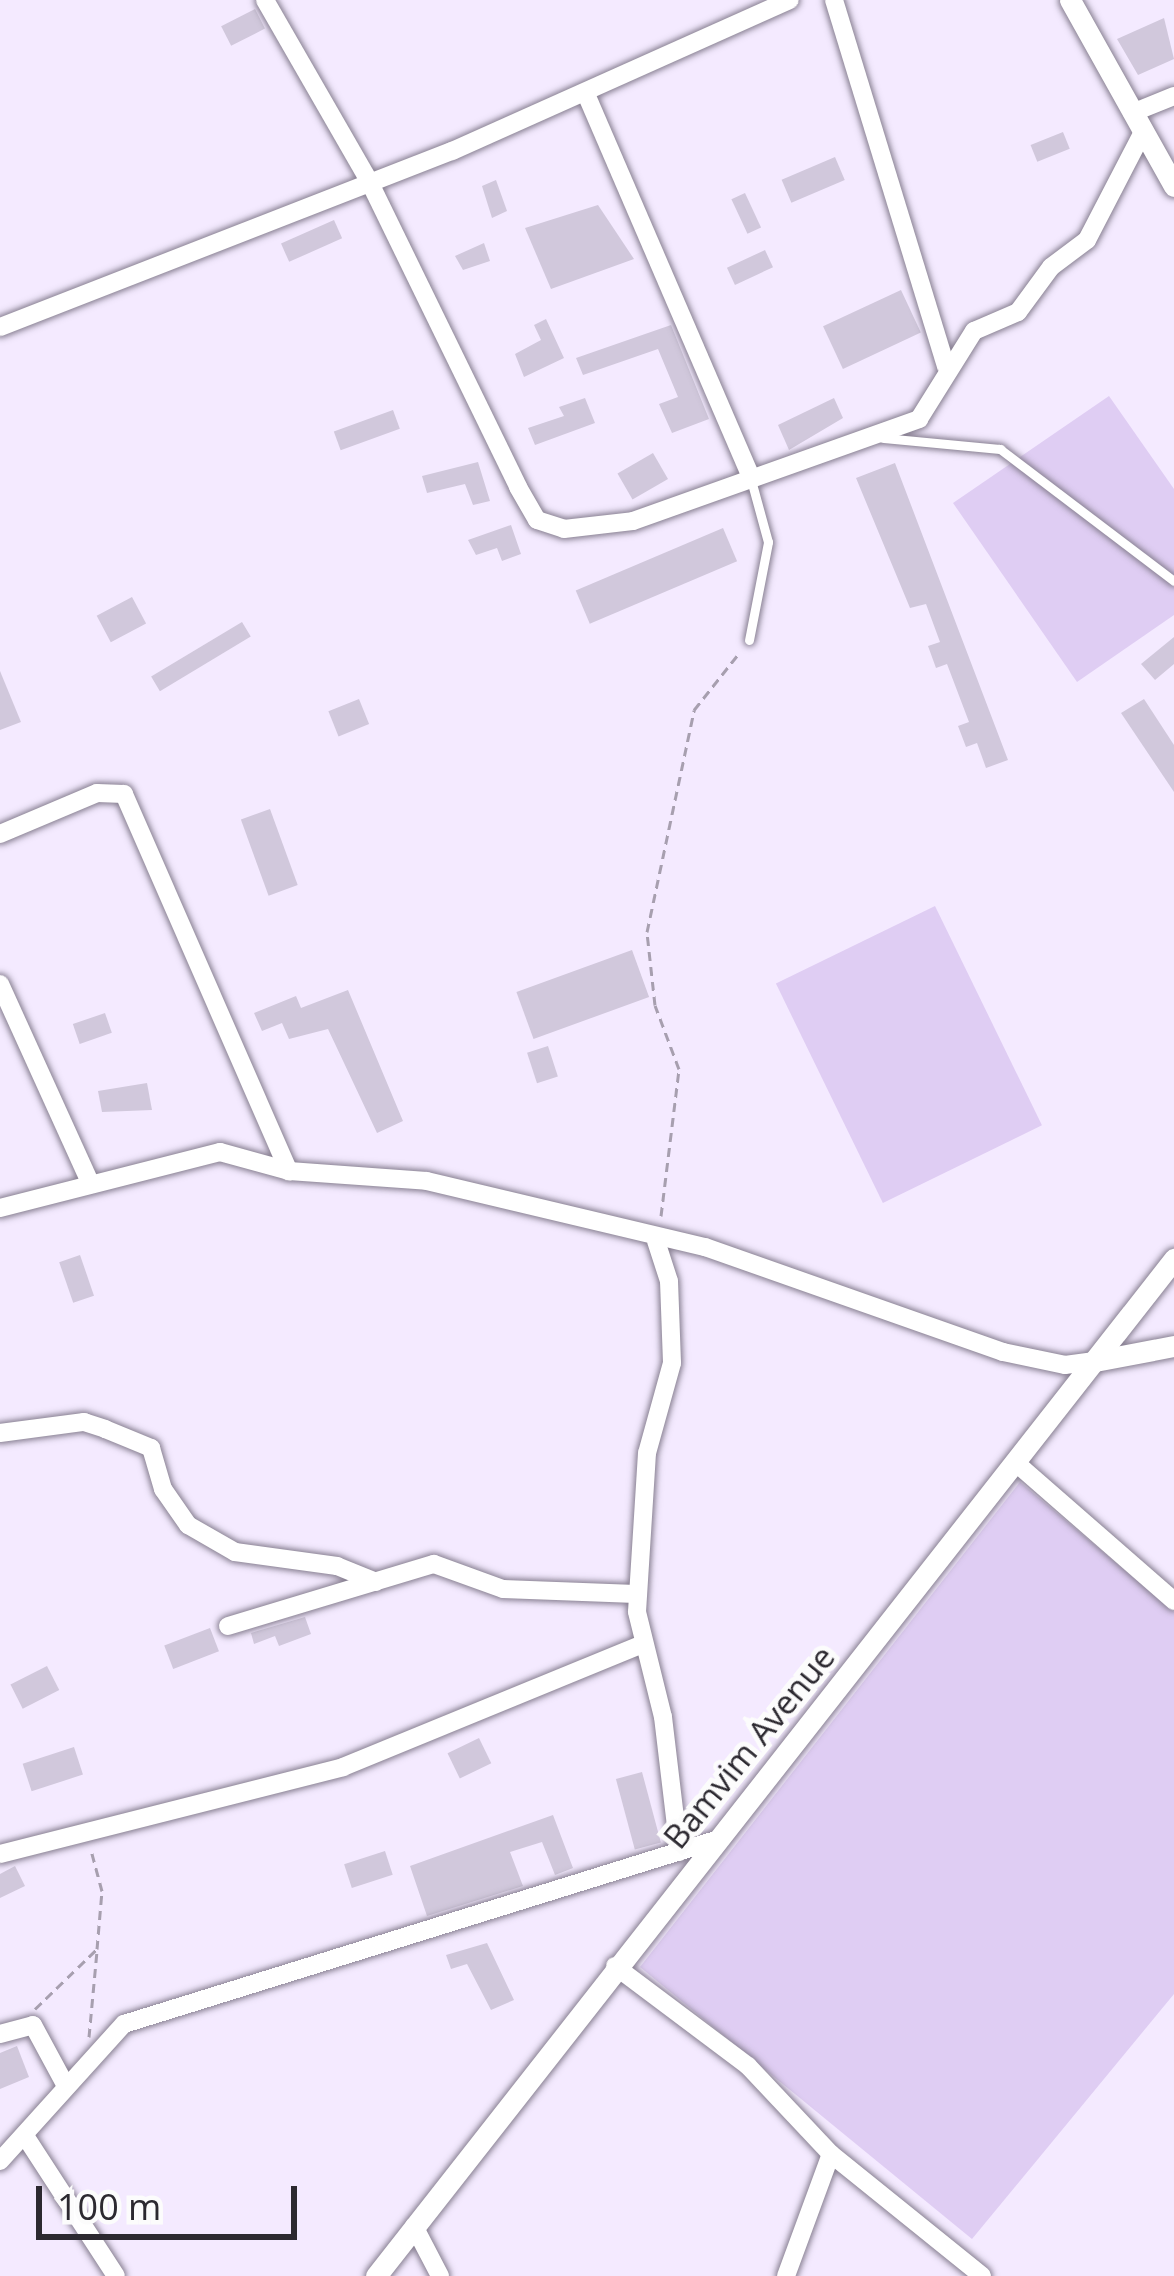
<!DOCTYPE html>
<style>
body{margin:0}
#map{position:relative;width:1174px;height:2276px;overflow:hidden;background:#f4eaff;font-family:"Open Sans",sans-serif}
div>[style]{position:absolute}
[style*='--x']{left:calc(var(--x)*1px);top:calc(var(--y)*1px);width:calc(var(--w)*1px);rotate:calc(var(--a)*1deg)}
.green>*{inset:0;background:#dfcdf3;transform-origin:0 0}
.building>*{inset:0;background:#d1c8dc;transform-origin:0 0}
.path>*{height:3px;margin-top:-1.5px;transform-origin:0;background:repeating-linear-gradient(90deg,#a79faf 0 9px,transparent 0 15px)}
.roads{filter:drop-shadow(0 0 3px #888092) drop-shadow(0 0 3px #888092)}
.service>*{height:9px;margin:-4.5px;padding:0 4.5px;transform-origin:4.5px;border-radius:4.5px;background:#fff}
.minor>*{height:18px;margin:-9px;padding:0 9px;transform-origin:9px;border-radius:9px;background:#fff}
.tertiary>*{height:21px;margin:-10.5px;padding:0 10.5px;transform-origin:10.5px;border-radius:10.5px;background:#fff}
span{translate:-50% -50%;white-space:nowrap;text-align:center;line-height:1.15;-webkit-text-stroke:10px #fcfcfc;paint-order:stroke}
.street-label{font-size:33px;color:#2c2930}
.scale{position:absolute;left:36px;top:2186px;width:261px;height:54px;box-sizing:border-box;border:6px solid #2c2930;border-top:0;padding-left:15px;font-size:36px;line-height:42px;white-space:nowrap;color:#2c2930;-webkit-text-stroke:9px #fcfcfc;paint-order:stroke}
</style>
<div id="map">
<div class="green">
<i style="clip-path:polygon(1109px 396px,1174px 489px,1174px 615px,1077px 682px,953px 503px)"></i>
<i style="left:935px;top:906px;width:244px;height:177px;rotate:64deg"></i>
<i style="clip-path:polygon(1020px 1482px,1174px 1612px,1174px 1994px,972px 2239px,640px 1967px)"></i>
</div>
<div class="building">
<i style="left:255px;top:9px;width:22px;height:38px;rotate:63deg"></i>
<i style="clip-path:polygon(1164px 18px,1174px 59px,1138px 75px,1117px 39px)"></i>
<i style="left:1063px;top:132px;width:18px;height:35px;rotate:68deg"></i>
<i style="left:835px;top:157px;width:25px;height:58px;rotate:67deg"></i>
<i style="clip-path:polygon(496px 180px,507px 211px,492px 218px,482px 186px)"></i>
<i style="left:745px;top:193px;width:38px;height:15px;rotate:65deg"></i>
<i style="clip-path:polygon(598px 205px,634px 259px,551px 289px,525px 228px)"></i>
<i style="left:334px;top:220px;width:20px;height:58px;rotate:66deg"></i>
<i style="clip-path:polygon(484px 243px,490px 261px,463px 270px,455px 256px)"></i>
<i style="left:765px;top:250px;width:19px;height:42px;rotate:65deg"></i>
<i style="left:901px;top:290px;width:47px;height:86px;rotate:65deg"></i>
<i style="clip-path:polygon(546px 319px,564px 358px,524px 377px,515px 354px,541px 340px,534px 325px)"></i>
<i style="clip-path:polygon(671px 325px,709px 419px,672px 433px,659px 404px,678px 397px,658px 349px,583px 375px,576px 358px)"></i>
<i style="clip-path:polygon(585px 398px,595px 423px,535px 445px,528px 428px,564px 416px,559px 407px)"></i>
<i style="clip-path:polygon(834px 398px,843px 418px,789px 450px,778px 425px)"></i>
<i style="left:393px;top:410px;width:20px;height:63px;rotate:70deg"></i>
<i style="left:653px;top:453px;width:30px;height:41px;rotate:60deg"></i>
<i style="clip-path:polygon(478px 462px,490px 501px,473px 505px,465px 484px,427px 493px,422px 476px)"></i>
<i style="clip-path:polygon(895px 463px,1008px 760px,986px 768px,977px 743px,966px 747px,958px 726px,969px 722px,947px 664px,936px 668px,928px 646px,940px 642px,926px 604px,910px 608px,856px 478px)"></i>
<i style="clip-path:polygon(511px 525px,521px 554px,502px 561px,497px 548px,476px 555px,468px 540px)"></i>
<i style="left:723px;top:528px;width:36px;height:160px;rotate:67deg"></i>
<i style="left:132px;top:597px;width:30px;height:40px;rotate:62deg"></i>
<i style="left:242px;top:622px;width:17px;height:106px;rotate:59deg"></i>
<i style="clip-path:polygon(1174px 637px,1174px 664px,1155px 680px,1141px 664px)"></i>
<i style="clip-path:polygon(0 671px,21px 722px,0 730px)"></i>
<i style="left:359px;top:699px;width:27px;height:33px;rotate:68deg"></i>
<i style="clip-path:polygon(1144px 699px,1174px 745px,1174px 792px,1121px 713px)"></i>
<i style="left:270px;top:809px;width:81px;height:31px;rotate:70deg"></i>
<i style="left:632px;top:950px;width:50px;height:123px;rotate:70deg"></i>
<i style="clip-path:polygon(348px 990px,403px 1121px,377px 1133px,328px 1029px,289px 1039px,282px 1023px,262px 1031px,254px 1013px,296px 996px,301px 1008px)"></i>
<i style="left:105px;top:1013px;width:21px;height:34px;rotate:71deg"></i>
<i style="left:548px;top:1046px;width:32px;height:22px;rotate:72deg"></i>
<i style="clip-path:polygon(147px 1083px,152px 1110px,102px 1112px,98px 1091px)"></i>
<i style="left:80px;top:1255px;width:43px;height:22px;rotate:71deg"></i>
<i style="clip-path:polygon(305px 1617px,311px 1634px,279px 1646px,275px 1636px,254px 1644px,251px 1633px)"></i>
<i style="left:210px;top:1628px;width:25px;height:49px;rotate:69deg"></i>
<i style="left:47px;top:1666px;width:27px;height:41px;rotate:63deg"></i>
<i style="left:479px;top:1738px;width:28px;height:35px;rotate:64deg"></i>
<i style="left:74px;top:1747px;width:29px;height:54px;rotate:72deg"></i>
<i style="left:642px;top:1772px;width:73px;height:27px;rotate:75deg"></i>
<i style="clip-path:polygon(553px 1815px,573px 1868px,555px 1875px,542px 1842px,510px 1852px,523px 1886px,427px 1916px,410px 1866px)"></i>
<i style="left:385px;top:1851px;width:25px;height:43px;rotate:72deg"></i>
<i style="clip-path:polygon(15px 1866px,25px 1886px,0 1898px,0 1874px)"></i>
<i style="clip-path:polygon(487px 1943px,514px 2000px,491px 2010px,467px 1964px,451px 1969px,446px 1955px)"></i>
<i style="clip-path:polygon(17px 2046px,29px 2077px,0 2089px,0 2053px)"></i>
</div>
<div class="path">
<i style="--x:661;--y:1216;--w:148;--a:-83"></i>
<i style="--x:679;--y:1069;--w:68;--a:-110.6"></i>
<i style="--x:655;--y:1005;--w:73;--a:-96.3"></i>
<i style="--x:647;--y:932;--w:227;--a:-78"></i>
<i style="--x:694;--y:710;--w:74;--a:-51.6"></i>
<i style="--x:35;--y:2009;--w:86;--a:-44.1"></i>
<i style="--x:97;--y:1949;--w:58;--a:-85.1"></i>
<i style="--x:102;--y:1891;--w:42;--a:-105"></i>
<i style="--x:89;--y:2037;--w:86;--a:-84.7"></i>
</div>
<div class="roads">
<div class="service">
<i style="--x:883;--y:438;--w:118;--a:5.4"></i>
<i style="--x:1000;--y:449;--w:218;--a:37.2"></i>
<i style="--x:749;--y:640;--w:100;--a:-79"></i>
<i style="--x:768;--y:542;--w:68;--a:-105.3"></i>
</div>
<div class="minor">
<i style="--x:265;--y:0;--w:209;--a:60.1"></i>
<i style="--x:369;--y:181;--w:340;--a:64"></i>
<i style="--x:518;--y:487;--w:38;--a:60"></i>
<i style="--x:537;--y:520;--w:28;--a:18"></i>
<i style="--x:564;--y:529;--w:69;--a:-6.6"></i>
<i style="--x:633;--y:521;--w:304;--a:-19.6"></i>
<i style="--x:919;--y:419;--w:104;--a:-58"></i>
<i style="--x:974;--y:331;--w:48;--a:-23.4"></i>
<i style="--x:1018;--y:312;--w:56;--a:-53.7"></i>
<i style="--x:1051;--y:267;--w:45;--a:-36.9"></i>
<i style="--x:1087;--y:240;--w:122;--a:-62.6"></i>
<i style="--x:834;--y:0;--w:383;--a:73"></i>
<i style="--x:586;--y:94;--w:415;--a:66.7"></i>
<i style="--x:1132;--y:113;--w:45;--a:-22"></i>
<i style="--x:0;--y:327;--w:485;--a:-21.3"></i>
<i style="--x:452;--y:151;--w:370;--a:-24.1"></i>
<i style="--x:0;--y:834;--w:105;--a:-22.9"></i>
<i style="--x:97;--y:793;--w:27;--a:2"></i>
<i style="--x:124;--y:794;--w:412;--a:66.4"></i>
<i style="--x:0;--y:984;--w:217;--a:65.6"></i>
<i style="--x:0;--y:1208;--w:227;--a:-14.3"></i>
<i style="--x:220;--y:1152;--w:72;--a:15.4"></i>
<i style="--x:289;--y:1171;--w:138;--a:4.1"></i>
<i style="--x:427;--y:1181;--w:286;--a:13.4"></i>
<i style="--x:705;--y:1247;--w:316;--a:19.4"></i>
<i style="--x:1003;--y:1352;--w:63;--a:11.8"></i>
<i style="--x:1065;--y:1365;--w:30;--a:-8"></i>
<i style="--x:656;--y:1241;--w:42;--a:72"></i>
<i style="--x:669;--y:1281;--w:82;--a:87.9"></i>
<i style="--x:672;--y:1363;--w:93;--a:105.5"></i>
<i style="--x:647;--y:1453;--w:159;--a:93.6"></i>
<i style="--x:637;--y:1612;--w:108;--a:76.1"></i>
<i style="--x:663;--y:1717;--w:136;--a:83.2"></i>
<i style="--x:0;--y:1433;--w:85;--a:-7.5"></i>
<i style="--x:84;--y:1422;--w:22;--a:18"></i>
<i style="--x:105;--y:1429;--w:50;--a:22.4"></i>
<i style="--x:151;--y:1448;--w:43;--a:73.7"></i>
<i style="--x:163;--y:1489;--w:44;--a:55.2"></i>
<i style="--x:188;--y:1525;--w:54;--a:29.9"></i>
<i style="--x:235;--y:1552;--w:103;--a:7.8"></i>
<i style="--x:337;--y:1566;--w:42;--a:22.3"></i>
<i style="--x:1016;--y:1463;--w:210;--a:41.1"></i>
<i style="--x:228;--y:1626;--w:215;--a:-16.8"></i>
<i style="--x:434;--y:1564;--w:73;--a:19.9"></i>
<i style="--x:503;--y:1589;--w:133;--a:2.2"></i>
<i style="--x:0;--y:1854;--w:354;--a:-14.2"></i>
<i style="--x:343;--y:1767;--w:321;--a:-22.3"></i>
<i style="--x:615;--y:1966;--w:166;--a:36.9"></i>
<i style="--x:748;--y:2066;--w:121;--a:46.7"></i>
<i style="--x:831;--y:2154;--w:194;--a:38.9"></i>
<i style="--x:0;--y:2034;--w:34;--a:-15"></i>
<i style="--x:33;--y:2025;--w:69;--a:61.6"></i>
<i style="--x:27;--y:2139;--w:163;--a:57"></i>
<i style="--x:0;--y:2161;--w:185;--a:-47.9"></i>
<i style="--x:124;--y:2024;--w:620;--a:-17.27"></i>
<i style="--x:414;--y:2226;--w:56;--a:62.5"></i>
<i style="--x:786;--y:2276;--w:130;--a:-69.8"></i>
</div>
<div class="tertiary">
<i style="--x:1070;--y:0;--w:213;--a:60.8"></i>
<i style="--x:1095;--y:1361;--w:80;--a:-10.8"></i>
<i style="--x:376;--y:2276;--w:1293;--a:-51.88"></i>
</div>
</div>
<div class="street-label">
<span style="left:749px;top:1747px;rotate:-51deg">Bamvim Avenue</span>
</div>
<div class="scale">100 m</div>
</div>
